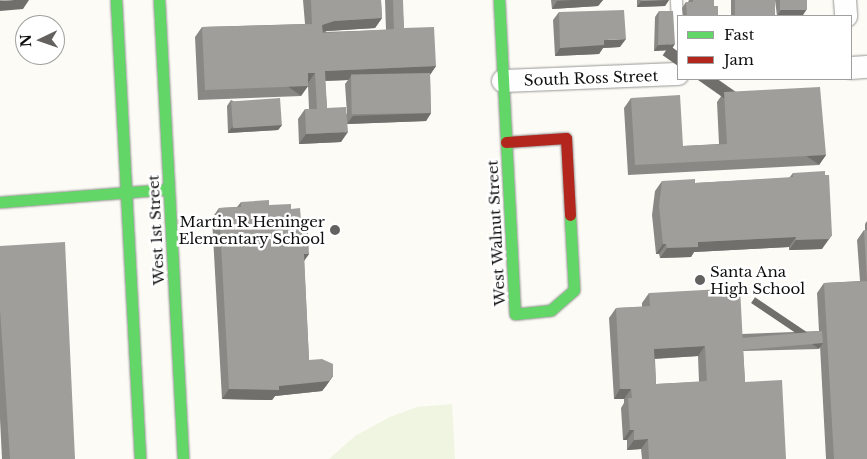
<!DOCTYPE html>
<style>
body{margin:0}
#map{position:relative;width:867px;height:459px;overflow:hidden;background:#fcfbf6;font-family:"Libre Baskerville",serif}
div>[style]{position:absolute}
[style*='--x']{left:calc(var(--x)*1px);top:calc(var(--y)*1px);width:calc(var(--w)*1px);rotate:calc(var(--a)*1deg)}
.pitch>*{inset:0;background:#f0f5e1}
.roads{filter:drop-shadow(0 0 1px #969694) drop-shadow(0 0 1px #969694)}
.lane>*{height:11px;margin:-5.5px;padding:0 5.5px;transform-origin:5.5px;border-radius:5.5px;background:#fffefe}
.street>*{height:22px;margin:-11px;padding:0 11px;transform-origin:11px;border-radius:11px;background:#fffefe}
.fast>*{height:11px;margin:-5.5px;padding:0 5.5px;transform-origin:5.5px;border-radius:5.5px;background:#63d668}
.jam>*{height:11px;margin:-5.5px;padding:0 5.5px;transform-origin:5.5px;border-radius:5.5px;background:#b3261e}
.wall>*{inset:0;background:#8a8885;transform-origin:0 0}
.shaded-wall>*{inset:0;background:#706f6c;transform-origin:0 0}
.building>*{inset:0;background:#a09e9b;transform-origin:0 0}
.dots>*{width:14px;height:14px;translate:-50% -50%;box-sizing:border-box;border:2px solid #fff;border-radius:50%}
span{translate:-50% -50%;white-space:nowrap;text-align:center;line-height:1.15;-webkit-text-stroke:5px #fff;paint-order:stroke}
.street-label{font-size:15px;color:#101010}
.poi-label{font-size:15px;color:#101010}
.right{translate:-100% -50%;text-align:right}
.left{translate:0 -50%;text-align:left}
.legend{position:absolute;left:677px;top:15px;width:175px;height:65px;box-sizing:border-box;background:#fff;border:1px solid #9f9f9f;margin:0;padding:6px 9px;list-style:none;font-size:15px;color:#101010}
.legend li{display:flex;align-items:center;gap:10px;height:25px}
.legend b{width:25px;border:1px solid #9f9f9f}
.north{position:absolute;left:15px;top:15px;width:50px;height:50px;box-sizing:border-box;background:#fff;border:1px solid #9f9f9f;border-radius:50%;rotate:267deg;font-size:14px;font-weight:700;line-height:20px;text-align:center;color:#101010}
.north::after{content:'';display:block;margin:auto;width:18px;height:22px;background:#636260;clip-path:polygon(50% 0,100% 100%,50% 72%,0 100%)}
</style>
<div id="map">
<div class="pitch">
<i style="clip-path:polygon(452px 404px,455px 459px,329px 459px,355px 436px,390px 417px,417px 407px)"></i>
</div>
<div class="roads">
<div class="lane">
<i style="--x:676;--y:0;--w:46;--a:87.5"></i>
</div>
<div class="street">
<i style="--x:845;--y:0;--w:16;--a:86"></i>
<i style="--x:851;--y:68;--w:16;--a:-4"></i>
<i style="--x:503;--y:81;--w:175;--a:-2.3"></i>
</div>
<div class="fast">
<i style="--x:116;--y:0;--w:460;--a:87"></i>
<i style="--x:159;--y:0;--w:460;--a:87"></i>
<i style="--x:499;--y:0;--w:314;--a:87.1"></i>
<i style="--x:515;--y:314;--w:36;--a:-6"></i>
<i style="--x:551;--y:310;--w:30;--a:-41"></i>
<i style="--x:574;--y:290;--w:75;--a:-93.1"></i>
<i style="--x:0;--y:202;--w:169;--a:-4.4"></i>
</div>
<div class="jam">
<i style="--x:506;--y:142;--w:60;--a:-3.8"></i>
<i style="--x:566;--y:138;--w:77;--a:87"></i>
</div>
</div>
<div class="wall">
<i style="clip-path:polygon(evenodd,303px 0,381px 0,382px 18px,375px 28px,327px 31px,323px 32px,386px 30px,385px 0,402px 0,404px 28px,436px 66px,430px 75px,431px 113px,426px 121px,347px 124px,341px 142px,299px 144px,298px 119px,305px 109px,309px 109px,308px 86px,301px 96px,198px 100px,195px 37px,202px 27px,305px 24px,303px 0,348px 80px,345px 84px,347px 114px,327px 108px,325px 81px,348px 80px)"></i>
<i style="clip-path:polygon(551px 0,603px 0,598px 6px,552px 9px)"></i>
<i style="clip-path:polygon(637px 0,669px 0,665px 6px,637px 7px)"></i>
<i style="clip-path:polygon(689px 0,714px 0,714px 6px,718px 16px,683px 16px,682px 8px,686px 2px,688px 2px)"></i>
<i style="left:731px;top:0;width:44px;height:16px"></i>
<i style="clip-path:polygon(775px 0,807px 0,803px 15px,777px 16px)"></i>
<i style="clip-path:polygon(659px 11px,671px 50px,654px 51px,655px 17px)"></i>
<i style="clip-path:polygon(559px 12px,620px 47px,603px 48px,599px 54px,555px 56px,553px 20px)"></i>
<i style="clip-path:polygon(724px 92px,826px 155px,819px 165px,628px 175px,624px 108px,631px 98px,683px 146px,719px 144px,717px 102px)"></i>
<i style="clip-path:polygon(231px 100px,282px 125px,278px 130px,228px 133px,227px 106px)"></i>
<i style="clip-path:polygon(793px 173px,822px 249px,789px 250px,789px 247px,694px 252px,691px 257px,660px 258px,659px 254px,656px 254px,652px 215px,655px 191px,662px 181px,695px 183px,789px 178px)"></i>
<i style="clip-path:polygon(241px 202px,291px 209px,302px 234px,309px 254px,304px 260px,309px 360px,333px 376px,326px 386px,322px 391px,275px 396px,272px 400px,222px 399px,212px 218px,219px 208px,237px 207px)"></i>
<i style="clip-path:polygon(evenodd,867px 221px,867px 459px,826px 459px,820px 346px,819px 349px,743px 351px,745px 382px,786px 459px,642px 459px,641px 449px,627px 450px,627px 440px,623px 440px,621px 408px,624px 403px,624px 399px,614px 399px,609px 318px,616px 308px,642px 307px,642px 303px,649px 293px,742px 334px,819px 331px,817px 293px,824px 283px,860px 281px,857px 240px,864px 230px,865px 230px,865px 224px,867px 221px,698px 356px,699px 382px,656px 384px,655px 359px,698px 356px)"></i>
<i style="clip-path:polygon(0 246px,75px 459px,2px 459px,0 419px)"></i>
</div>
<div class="shaded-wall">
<i style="clip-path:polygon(14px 0,29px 0,23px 9px,0 11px,0 1px)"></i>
<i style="clip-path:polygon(573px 0,603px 0,598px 6px,552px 9px,557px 1px)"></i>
<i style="clip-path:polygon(669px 0,665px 6px,637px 7px,641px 1px)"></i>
<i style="clip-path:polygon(807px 9px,803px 15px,777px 16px,781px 10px)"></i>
<i style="clip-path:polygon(382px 18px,375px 28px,327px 31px,315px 35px,322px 25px,334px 21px)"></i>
<i style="clip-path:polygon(626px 39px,620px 47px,603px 48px,599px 54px,555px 56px,560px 48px,604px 40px)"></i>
<i style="clip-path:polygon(675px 44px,671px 50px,654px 51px,658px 45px)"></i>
<i style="clip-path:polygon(436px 66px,429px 76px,351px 76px,348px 80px,318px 81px,325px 71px)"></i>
<i style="clip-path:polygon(308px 73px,315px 73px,308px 83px)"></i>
<i style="left:308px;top:86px;width:12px;height:103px;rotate:125deg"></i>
<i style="clip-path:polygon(431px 113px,426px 121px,347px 124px,353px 116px)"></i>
<i style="clip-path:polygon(282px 125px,278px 130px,228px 133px,232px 127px)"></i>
<i style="clip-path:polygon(348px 132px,341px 142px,299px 144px,306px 134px)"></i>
<i style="left:826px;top:155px;width:12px;height:191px;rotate:125deg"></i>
<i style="clip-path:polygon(832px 235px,822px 249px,789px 250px,796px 240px)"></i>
<i style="clip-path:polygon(796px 237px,789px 247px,694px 252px,691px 257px,660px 258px,667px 248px,698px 242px)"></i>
<i style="clip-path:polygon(663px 244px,666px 244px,659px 254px,656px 254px)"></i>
<i style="clip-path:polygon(304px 254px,309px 254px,302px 264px)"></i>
<i style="left:823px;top:343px;width:7px;height:82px;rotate:124deg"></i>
<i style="clip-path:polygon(705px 346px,698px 356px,647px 359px,654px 349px)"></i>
<i style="clip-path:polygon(333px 376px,326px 386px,322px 391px,275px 396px,272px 400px,222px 399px,229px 389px,279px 386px)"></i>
<i style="clip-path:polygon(620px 389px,631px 389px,624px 399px,614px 399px)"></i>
<i style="clip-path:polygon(630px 430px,634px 430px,627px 440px,623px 440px)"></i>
<i style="clip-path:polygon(648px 439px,641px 449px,627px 450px,634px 440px)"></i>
</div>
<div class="building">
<i style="clip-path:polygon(0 0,14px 0,0 1px)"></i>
<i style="clip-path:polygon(311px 0,381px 0,382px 18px,334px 21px,322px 25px,323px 33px,394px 29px,393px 0,403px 0,404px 28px,434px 27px,436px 66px,325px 71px,327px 108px,346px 107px,348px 132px,306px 134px,305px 109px,317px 109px,315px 73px,308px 73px,308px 86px,205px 90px,202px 27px,312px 24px)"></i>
<i style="clip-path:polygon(641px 0,663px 0,641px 1px)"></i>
<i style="clip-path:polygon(693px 0,714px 0,714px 6px,718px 6px,718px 16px,687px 16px,686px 2px,693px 2px)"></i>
<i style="left:735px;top:0;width:40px;height:16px"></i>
<i style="left:780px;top:0;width:27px;height:10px"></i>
<i style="clip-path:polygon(624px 10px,626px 39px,604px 40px,604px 45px,560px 48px,559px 12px)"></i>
<i style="clip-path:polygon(659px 11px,673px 11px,675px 44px,658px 45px)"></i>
<i style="left:430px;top:73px;width:40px;height:79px;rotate:89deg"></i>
<i style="clip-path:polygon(820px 87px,826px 155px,635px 165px,631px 98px,680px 95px,683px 146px,727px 144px,724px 92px)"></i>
<i style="left:280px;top:98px;width:27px;height:49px;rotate:86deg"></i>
<i style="clip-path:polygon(825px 171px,825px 175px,829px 175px,832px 235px,829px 239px,796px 240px,796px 237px,698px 242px,698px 247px,667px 248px,666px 244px,663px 244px,659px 206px,662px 181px,695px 179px,695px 183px,793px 177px,793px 173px)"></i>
<i style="clip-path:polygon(269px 200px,269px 205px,291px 204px,291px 209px,300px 208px,302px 234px,308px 233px,309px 254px,304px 254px,309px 360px,322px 359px,333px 364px,333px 376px,329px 381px,279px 386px,279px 390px,229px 389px,219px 208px,241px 207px,241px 202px)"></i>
<i style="clip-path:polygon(864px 230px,867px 230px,867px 459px,834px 459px,824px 283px,867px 281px)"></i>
<i style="clip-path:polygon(65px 242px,75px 459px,10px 459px,0 309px,0 246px)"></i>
<i style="clip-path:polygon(evenodd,740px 288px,745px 382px,782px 380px,786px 459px,649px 459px,648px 439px,634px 440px,634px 430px,630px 430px,628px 398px,632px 398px,631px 389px,620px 389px,616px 308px,650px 306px,649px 293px,740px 288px,705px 346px,707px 381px,656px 384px,654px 349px,705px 346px)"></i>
<i style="left:822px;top:331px;width:12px;height:80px;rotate:85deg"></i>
</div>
<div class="dots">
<i style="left:335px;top:230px;background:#636260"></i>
<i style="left:700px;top:280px;background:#636260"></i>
</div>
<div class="street-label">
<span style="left:591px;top:78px;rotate:-2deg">South Ross Street</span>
<span style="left:156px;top:230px;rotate:-93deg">West 1st Street</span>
<span style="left:496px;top:233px;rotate:-93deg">West Walnut Street</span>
</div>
<div class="poi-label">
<span class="right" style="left:325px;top:230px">Martin R Heninger<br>Elementary School</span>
<span class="left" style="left:710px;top:280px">Santa Ana<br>High School</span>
</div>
<ul class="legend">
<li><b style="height:6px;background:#63d668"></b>Fast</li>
<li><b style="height:6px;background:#b3261e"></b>Jam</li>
</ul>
<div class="north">N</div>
</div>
